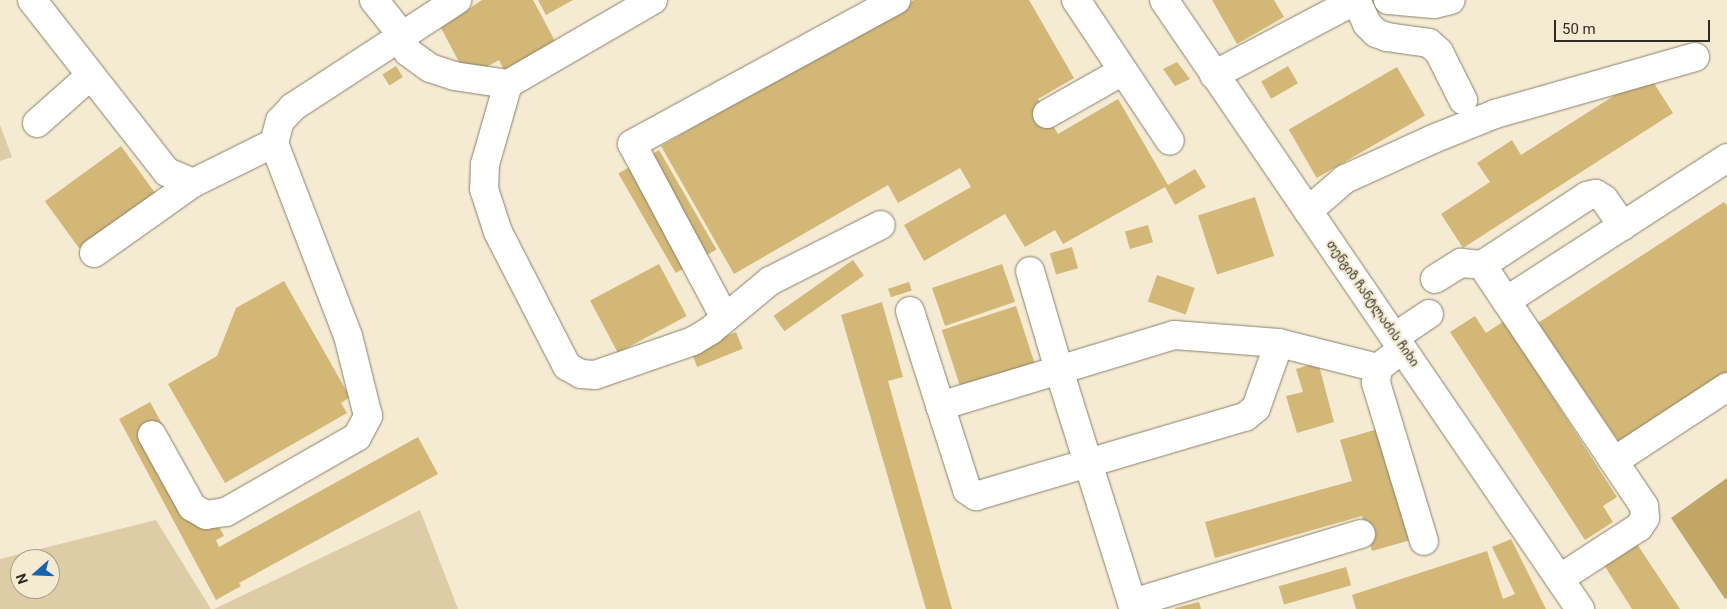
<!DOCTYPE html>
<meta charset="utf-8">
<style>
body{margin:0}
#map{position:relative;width:1727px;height:609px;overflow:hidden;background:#f5ebd3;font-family:Roboto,"Noto Sans Georgian",sans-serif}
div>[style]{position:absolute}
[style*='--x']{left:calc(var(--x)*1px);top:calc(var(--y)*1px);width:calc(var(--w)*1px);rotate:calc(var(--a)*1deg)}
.green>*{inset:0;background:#ddcca5}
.forest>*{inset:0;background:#c1a666}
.building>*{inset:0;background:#d2b777;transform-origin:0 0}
.roads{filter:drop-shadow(0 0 1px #8a816b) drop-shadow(0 0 1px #8a816b)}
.minor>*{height:28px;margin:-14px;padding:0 14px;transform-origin:14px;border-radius:14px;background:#fff}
span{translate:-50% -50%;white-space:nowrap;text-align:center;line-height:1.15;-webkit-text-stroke:4.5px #f5ebd3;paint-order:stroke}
.street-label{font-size:12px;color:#302c23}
.north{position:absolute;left:10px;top:549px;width:50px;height:50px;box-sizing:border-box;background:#f5ebd3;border:1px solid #a69f8d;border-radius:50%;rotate:250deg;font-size:14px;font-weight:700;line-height:20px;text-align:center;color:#302c23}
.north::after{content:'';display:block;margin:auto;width:18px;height:22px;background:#1763b2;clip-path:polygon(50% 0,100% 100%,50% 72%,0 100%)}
.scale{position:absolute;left:1554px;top:20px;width:156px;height:22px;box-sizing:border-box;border:2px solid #302c23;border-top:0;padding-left:6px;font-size:15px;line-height:18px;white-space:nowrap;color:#302c23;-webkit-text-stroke:4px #f5ebd3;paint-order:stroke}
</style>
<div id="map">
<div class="green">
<i style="clip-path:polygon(0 125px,12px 157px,0 161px)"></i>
<i style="clip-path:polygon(420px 510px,458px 609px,214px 609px,394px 523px)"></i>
<i style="clip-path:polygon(evenodd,156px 520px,211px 609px,0 609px,0 559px,156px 520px,20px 559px,50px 559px,50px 589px,20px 589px,20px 559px)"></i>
</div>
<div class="forest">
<i style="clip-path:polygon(1727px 478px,1727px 598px,1725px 599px,1671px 518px)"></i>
</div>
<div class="building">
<i style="clip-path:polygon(482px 0,533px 0,555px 41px,504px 70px,499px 60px,467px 77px,441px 28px)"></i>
<i style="clip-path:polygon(538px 0,573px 0,546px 15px)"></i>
<i style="clip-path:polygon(914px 0,1029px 0,1074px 78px,1038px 99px,1058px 134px,1118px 99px,1168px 185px,1195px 169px,1206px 187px,1175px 205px,1165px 187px,1063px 244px,1055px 230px,1025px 247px,1005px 214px,924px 261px,904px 225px,971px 187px,960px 168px,898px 203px,888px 185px,734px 274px,661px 146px)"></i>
<i style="clip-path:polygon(1212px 0,1274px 0,1284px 17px,1237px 44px)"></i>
<i style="clip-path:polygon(1177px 62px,1190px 79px,1175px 86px,1163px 69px)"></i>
<i style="left:396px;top:66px;width:13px;height:16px;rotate:58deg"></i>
<i style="left:1288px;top:66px;width:20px;height:31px;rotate:60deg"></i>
<i style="left:1397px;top:67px;width:56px;height:125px;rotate:60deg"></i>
<i style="clip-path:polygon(1648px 74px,1673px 113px,1463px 248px,1441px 214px,1490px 182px,1477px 163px,1512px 140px,1521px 155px)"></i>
<i style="left:121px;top:146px;width:58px;height:94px;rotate:54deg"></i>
<i style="left:659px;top:150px;width:115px;height:47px;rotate:60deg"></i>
<i style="left:1255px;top:197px;width:62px;height:60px;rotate:72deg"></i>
<i style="clip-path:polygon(1724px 202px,1727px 206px,1727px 372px,1619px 442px,1538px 323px)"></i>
<i style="left:1148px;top:225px;width:18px;height:24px;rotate:74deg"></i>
<i style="left:1072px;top:247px;width:22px;height:23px;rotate:74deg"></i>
<i style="left:853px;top:260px;width:19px;height:97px;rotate:55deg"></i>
<i style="left:659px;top:264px;width:59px;height:78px;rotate:62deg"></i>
<i style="left:1002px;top:264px;width:40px;height:74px;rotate:71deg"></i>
<i style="left:1157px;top:275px;width:40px;height:28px;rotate:19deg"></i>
<i style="clip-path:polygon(284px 281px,350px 397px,341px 403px,347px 413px,225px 483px,168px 384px,217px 356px,236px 308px)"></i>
<i style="left:909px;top:282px;width:9px;height:22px;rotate:72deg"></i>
<i style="clip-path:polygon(882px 302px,903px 377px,888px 381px,952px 609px,926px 609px,841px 315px)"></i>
<i style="left:1016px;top:306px;width:60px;height:78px;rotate:72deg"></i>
<i style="clip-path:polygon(1475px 316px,1486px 333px,1504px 321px,1617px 497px,1603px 506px,1613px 522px,1585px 540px,1450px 332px)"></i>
<i style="left:736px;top:332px;width:18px;height:49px;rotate:68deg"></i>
<i style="clip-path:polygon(1318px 362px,1334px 422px,1297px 433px,1286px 396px,1303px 392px,1296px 369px)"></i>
<i style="clip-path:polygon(150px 402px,224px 536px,216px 540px,219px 547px,418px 437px,438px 474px,239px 583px,241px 586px,216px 600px,119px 419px)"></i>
<i style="clip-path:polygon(1378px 429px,1411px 540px,1372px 551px,1362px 516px,1215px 558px,1205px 522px,1352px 481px,1340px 440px)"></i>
<i style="clip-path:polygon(1511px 539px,1546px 609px,1356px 609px,1352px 595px,1487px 551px,1503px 599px,1515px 594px,1492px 547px)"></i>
<i style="clip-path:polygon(1637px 544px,1680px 609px,1632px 609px,1604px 565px)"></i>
<i style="left:1346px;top:567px;width:19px;height:70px;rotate:74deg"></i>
<i style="clip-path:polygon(1199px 602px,1201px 609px,1175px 609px,1175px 608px)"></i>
</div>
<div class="roads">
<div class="minor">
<i style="--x:32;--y:0;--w:219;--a:51.9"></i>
<i style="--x:167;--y:172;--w:28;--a:23"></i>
<i style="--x:193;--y:183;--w:90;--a:-26.3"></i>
<i style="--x:374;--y:0;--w:43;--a:51.5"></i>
<i style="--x:401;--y:34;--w:19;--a:69"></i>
<i style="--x:408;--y:52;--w:27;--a:36"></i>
<i style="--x:430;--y:68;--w:25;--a:18"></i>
<i style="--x:454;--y:76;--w:55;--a:8.4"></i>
<i style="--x:653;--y:0;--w:168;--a:149.9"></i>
<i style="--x:508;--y:84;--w:83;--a:106"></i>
<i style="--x:485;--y:164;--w:25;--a:92"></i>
<i style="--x:484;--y:189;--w:45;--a:72"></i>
<i style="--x:498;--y:232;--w:151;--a:62.8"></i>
<i style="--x:567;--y:366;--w:16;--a:30"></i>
<i style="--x:581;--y:374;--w:14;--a:4"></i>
<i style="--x:595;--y:375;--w:104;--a:-19.1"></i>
<i style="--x:693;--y:341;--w:21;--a:-31"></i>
<i style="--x:711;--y:330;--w:77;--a:-39.7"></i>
<i style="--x:770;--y:281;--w:124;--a:-26.8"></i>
<i style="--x:1076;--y:0;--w:169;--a:56.3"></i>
<i style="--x:1164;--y:0;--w:738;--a:55.66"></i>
<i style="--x:1356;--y:0;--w:26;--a:65"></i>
<i style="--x:1367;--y:24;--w:13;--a:45"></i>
<i style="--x:1376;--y:33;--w:12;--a:20"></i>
<i style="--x:1387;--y:37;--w:42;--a:8.1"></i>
<i style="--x:1429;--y:43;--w:13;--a:42"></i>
<i style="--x:1439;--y:52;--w:54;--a:63.4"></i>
<i style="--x:1388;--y:0;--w:46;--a:5"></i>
<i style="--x:1434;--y:4;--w:17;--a:-13"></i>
<i style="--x:1214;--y:75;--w:161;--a:-27.8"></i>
<i style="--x:1047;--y:114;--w:87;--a:-29.5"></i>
<i style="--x:37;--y:123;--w:72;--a:-41.6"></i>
<i style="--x:1308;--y:211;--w:49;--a:-40.9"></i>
<i style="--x:1345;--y:179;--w:97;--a:-24.4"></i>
<i style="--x:1433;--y:139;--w:67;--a:-22"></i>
<i style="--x:1495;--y:114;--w:208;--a:-15.9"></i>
<i style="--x:94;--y:253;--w:121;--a:-35.3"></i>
<i style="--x:1482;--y:265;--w:290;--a:56.1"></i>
<i style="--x:1644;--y:506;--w:12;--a:85"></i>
<i style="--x:1645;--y:518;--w:11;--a:124"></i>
<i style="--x:1639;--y:527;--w:95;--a:147"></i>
<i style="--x:1435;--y:279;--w:31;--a:-32"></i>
<i style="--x:1461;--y:263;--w:21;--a:5"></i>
<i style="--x:1482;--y:265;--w:126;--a:-33.3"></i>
<i style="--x:1587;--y:196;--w:9;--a:-13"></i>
<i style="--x:1596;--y:194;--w:9;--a:32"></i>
<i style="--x:1604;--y:199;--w:33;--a:55"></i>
<i style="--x:1506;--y:301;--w:263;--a:-32.9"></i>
<i style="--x:910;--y:311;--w:188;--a:72.3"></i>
<i style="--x:967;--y:490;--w:11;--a:34"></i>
<i style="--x:976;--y:496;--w:280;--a:-16.4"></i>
<i style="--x:1245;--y:417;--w:14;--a:-39"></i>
<i style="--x:1256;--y:408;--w:69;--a:-70.5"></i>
<i style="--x:725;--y:318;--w:197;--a:-118.1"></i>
<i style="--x:632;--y:144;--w:301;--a:-28.6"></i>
<i style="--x:1395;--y:337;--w:41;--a:-34.1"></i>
<i style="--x:1392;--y:357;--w:18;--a:142"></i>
<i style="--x:1378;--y:368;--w:15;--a:98"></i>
<i style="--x:1376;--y:383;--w:165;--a:73.1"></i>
<i style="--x:940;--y:406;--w:124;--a:-16.8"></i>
<i style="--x:1059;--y:370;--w:103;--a:-106.3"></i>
<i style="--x:152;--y:435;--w:82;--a:60.9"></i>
<i style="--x:192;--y:507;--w:16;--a:30"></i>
<i style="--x:206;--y:515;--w:20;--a:-9"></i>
<i style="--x:226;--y:512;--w:151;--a:-29.8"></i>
<i style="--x:357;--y:437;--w:24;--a:-62"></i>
<i style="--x:368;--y:416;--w:82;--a:-104"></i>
<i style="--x:348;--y:336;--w:207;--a:-111"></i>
<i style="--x:274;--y:143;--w:23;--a:-75"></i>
<i style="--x:280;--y:121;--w:19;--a:-47"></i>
<i style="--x:293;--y:107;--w:196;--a:-33.1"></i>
<i style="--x:1614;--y:461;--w:135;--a:-33.2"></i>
<i style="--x:1361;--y:534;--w:239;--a:163.2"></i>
<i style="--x:1132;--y:603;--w:244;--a:-107.4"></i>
<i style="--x:1059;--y:370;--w:120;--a:-16.9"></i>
<i style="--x:1174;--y:335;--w:105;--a:4.4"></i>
<i style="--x:1279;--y:343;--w:102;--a:14.2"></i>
</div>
</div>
<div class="street-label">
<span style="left:1372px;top:304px;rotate:55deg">თენგიზ ჩანტლაძის ჩიხი</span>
</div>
<div class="north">N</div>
<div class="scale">50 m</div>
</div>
